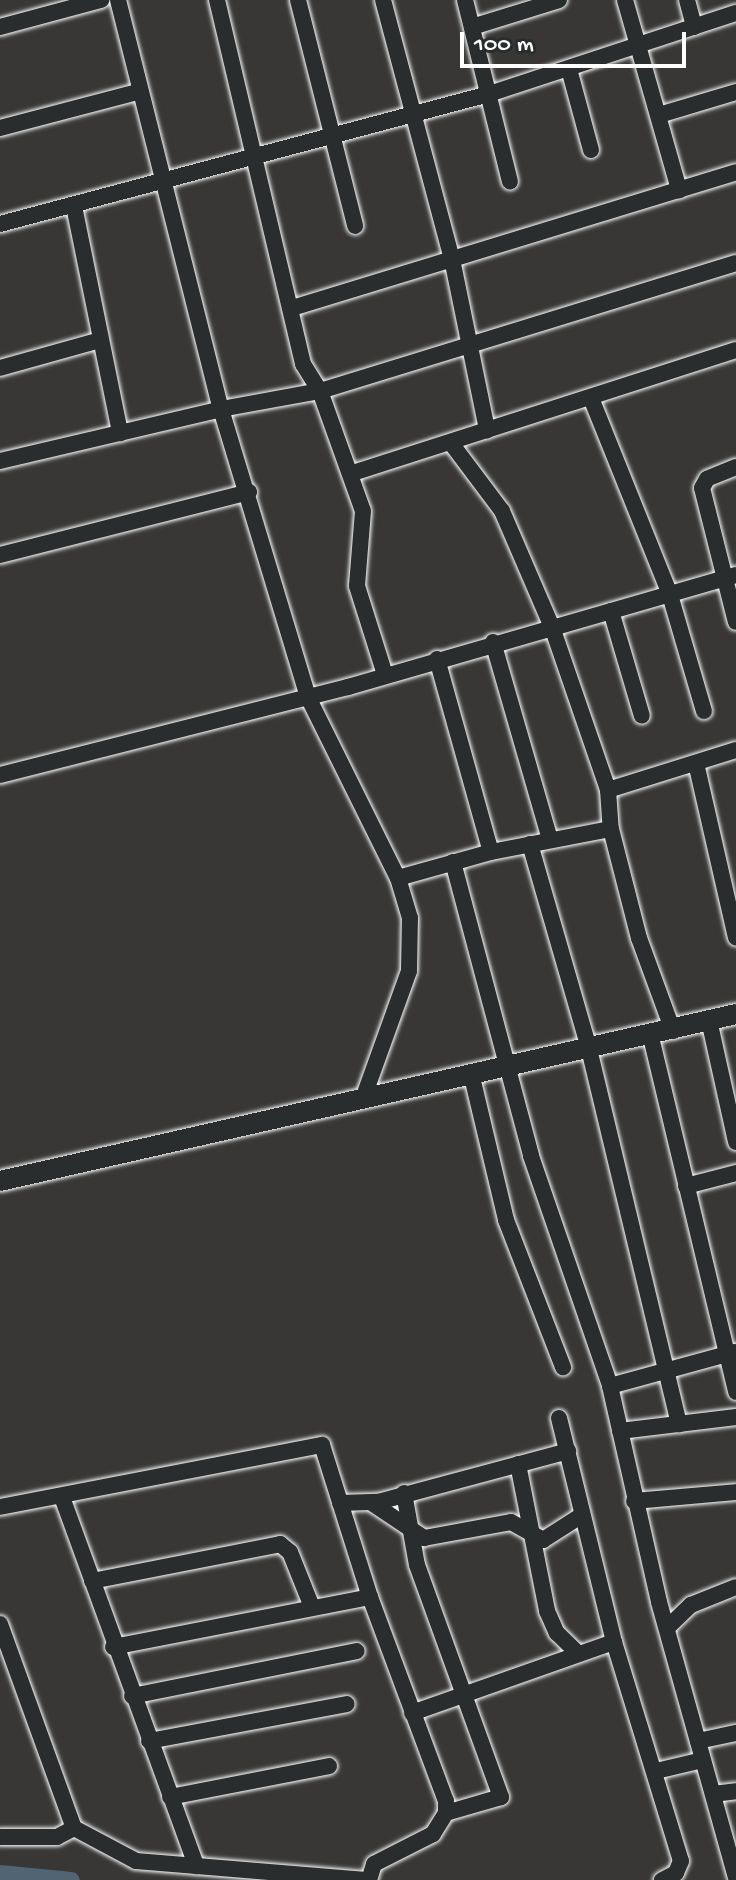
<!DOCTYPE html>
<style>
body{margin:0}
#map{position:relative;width:736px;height:1880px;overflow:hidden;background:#383736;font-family:"Gochi Hand",sans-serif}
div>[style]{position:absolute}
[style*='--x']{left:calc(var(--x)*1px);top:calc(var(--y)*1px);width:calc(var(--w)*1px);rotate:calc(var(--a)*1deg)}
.canal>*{height:16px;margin:-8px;padding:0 8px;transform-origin:8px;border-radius:8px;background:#516474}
.roads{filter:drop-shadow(0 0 2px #fff) drop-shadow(0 0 2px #fff)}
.minor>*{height:16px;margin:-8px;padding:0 8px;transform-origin:8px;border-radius:8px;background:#2a2d2e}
.tertiary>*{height:20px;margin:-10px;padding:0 10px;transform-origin:10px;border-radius:10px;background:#2a2d2e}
span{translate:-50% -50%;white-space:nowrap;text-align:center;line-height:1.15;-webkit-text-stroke:6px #2a2d2e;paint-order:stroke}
.scale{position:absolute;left:460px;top:32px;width:226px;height:36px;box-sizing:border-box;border:4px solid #fff;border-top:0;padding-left:10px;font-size:24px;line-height:28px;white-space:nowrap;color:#fff;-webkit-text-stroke:6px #2a2d2e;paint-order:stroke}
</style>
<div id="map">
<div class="canal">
<i style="--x:0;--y:1873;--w:72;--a:5.6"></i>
</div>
<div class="roads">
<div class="minor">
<i style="--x:118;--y:0;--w:422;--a:75.9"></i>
<i style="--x:221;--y:409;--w:301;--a:73.2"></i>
<i style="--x:308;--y:697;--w:202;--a:63.6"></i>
<i style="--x:398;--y:878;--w:42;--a:73.3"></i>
<i style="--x:410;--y:918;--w:53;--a:91.1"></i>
<i style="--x:409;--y:971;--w:136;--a:109.8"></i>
<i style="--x:217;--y:0;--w:374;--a:76.7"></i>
<i style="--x:303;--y:364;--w:32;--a:58"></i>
<i style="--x:320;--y:391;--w:127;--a:70.3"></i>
<i style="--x:363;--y:511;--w:75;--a:94.6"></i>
<i style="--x:357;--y:586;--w:93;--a:72.5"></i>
<i style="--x:298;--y:0;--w:233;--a:75.8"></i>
<i style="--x:383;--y:0;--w:268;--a:75.1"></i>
<i style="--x:452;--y:259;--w:175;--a:78.4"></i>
<i style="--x:465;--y:0;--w:187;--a:76.1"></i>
<i style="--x:625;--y:0;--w:198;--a:74.1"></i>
<i style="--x:687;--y:0;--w:28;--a:75"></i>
<i style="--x:0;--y:27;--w:105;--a:-15"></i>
<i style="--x:472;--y:27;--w:91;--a:-17.2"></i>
<i style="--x:569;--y:69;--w:84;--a:74.8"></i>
<i style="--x:659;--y:115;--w:80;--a:-16.6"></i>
<i style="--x:0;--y:128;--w:142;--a:-14.7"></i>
<i style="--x:74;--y:206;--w:232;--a:78.5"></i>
<i style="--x:0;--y:224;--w:506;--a:-14.89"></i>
<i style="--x:489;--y:94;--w:260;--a:-18.2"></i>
<i style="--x:292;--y:308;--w:464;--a:-17"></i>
<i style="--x:0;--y:368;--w:104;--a:-15.6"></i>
<i style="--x:591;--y:398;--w:212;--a:68.1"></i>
<i style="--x:670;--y:595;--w:121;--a:73.7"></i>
<i style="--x:451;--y:443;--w:85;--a:53.1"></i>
<i style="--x:502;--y:511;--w:126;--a:66.7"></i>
<i style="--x:552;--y:627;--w:172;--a:71"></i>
<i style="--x:608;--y:790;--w:39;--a:86"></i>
<i style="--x:611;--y:829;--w:113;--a:75.6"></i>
<i style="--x:639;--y:938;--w:99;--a:69.9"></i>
<i style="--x:0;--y:461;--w:227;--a:-13.2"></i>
<i style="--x:221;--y:409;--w:101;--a:-10.3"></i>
<i style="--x:320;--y:391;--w:435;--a:-17.1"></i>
<i style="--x:736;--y:467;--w:31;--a:158"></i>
<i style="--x:707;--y:479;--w:10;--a:119"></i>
<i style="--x:702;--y:488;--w:138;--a:75.8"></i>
<i style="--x:353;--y:473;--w:402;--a:-17.8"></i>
<i style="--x:0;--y:555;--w:257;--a:-14.2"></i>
<i style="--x:611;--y:611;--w:109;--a:73.6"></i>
<i style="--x:493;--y:642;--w:206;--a:73.9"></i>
<i style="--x:437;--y:659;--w:200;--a:74.4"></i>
<i style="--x:696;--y:763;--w:179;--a:77.1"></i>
<i style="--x:0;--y:775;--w:359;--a:-14.2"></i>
<i style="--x:348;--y:687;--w:404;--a:-16.1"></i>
<i style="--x:608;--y:790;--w:134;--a:-17.4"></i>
<i style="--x:530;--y:844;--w:213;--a:73.9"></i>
<i style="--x:589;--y:1049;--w:386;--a:76.5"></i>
<i style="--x:453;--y:862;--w:304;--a:75.1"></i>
<i style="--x:531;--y:1156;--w:243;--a:71"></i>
<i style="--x:610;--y:1386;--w:221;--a:77.2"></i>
<i style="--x:659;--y:1602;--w:286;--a:74.4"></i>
<i style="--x:398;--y:878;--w:97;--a:-15.6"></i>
<i style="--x:491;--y:852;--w:122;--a:-10.9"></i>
<i style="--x:709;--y:1020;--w:125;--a:77.5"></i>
<i style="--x:650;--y:1033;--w:369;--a:76.5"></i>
<i style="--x:472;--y:1077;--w:147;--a:76.6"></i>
<i style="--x:506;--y:1220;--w:158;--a:68.8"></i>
<i style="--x:686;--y:1186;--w:52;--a:-14.6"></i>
<i style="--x:610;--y:1386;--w:129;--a:-15.3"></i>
<i style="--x:559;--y:1418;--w:231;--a:76.2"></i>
<i style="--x:614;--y:1642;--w:229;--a:73"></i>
<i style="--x:681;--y:1861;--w:13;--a:113"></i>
<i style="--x:676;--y:1873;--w:16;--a:153"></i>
<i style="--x:620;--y:1431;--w:117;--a:-6.9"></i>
<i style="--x:518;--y:1464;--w:150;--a:78.8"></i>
<i style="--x:547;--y:1611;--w:24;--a:66"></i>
<i style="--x:557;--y:1633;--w:29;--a:44"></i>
<i style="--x:404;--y:1493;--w:73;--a:79.8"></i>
<i style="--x:417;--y:1565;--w:247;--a:70.1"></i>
<i style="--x:501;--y:1797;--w:57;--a:163.8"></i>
<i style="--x:62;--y:1497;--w:393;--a:70"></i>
<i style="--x:634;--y:1501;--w:102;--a:-5"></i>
<i style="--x:340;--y:1503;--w:38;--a:-2"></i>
<i style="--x:378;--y:1502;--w:197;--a:-15"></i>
<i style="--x:372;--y:1503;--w:63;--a:33.9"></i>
<i style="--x:424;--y:1538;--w:88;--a:-10.4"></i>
<i style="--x:511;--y:1522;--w:37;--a:29"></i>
<i style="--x:543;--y:1540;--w:46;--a:-32.7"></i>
<i style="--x:0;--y:1507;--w:328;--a:-10.9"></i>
<i style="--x:322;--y:1445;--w:159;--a:72.5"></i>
<i style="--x:370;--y:1597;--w:218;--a:69.6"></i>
<i style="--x:446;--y:1801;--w:12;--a:90"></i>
<i style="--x:446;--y:1813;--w:25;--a:122"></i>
<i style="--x:433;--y:1834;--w:66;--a:153"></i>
<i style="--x:374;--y:1864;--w:17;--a:107"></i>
<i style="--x:92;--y:1581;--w:192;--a:-11.1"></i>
<i style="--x:280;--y:1544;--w:13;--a:39"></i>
<i style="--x:290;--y:1552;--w:59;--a:68.2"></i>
<i style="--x:0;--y:1624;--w:217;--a:70.1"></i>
<i style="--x:74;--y:1828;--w:70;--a:28"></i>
<i style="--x:136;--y:1861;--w:231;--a:4.7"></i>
<i style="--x:668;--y:1627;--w:32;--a:-44"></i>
<i style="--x:691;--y:1605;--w:48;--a:-21.8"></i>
<i style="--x:113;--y:1647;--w:262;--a:-11"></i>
<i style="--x:132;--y:1696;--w:229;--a:-11.3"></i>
<i style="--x:412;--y:1713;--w:214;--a:-19.4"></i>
<i style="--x:149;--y:1741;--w:201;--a:-10.6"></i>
<i style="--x:698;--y:1741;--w:39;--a:-12"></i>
<i style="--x:656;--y:1771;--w:48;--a:-13.2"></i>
<i style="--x:713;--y:1794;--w:23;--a:-7"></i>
<i style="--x:170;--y:1797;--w:162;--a:-11"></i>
<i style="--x:0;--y:1837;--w:57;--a:0"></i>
<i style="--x:57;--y:1837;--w:19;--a:-28"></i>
</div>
<div class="tertiary">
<i style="--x:0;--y:1181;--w:755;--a:-12.78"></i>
</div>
</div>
<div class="scale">100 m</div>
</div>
